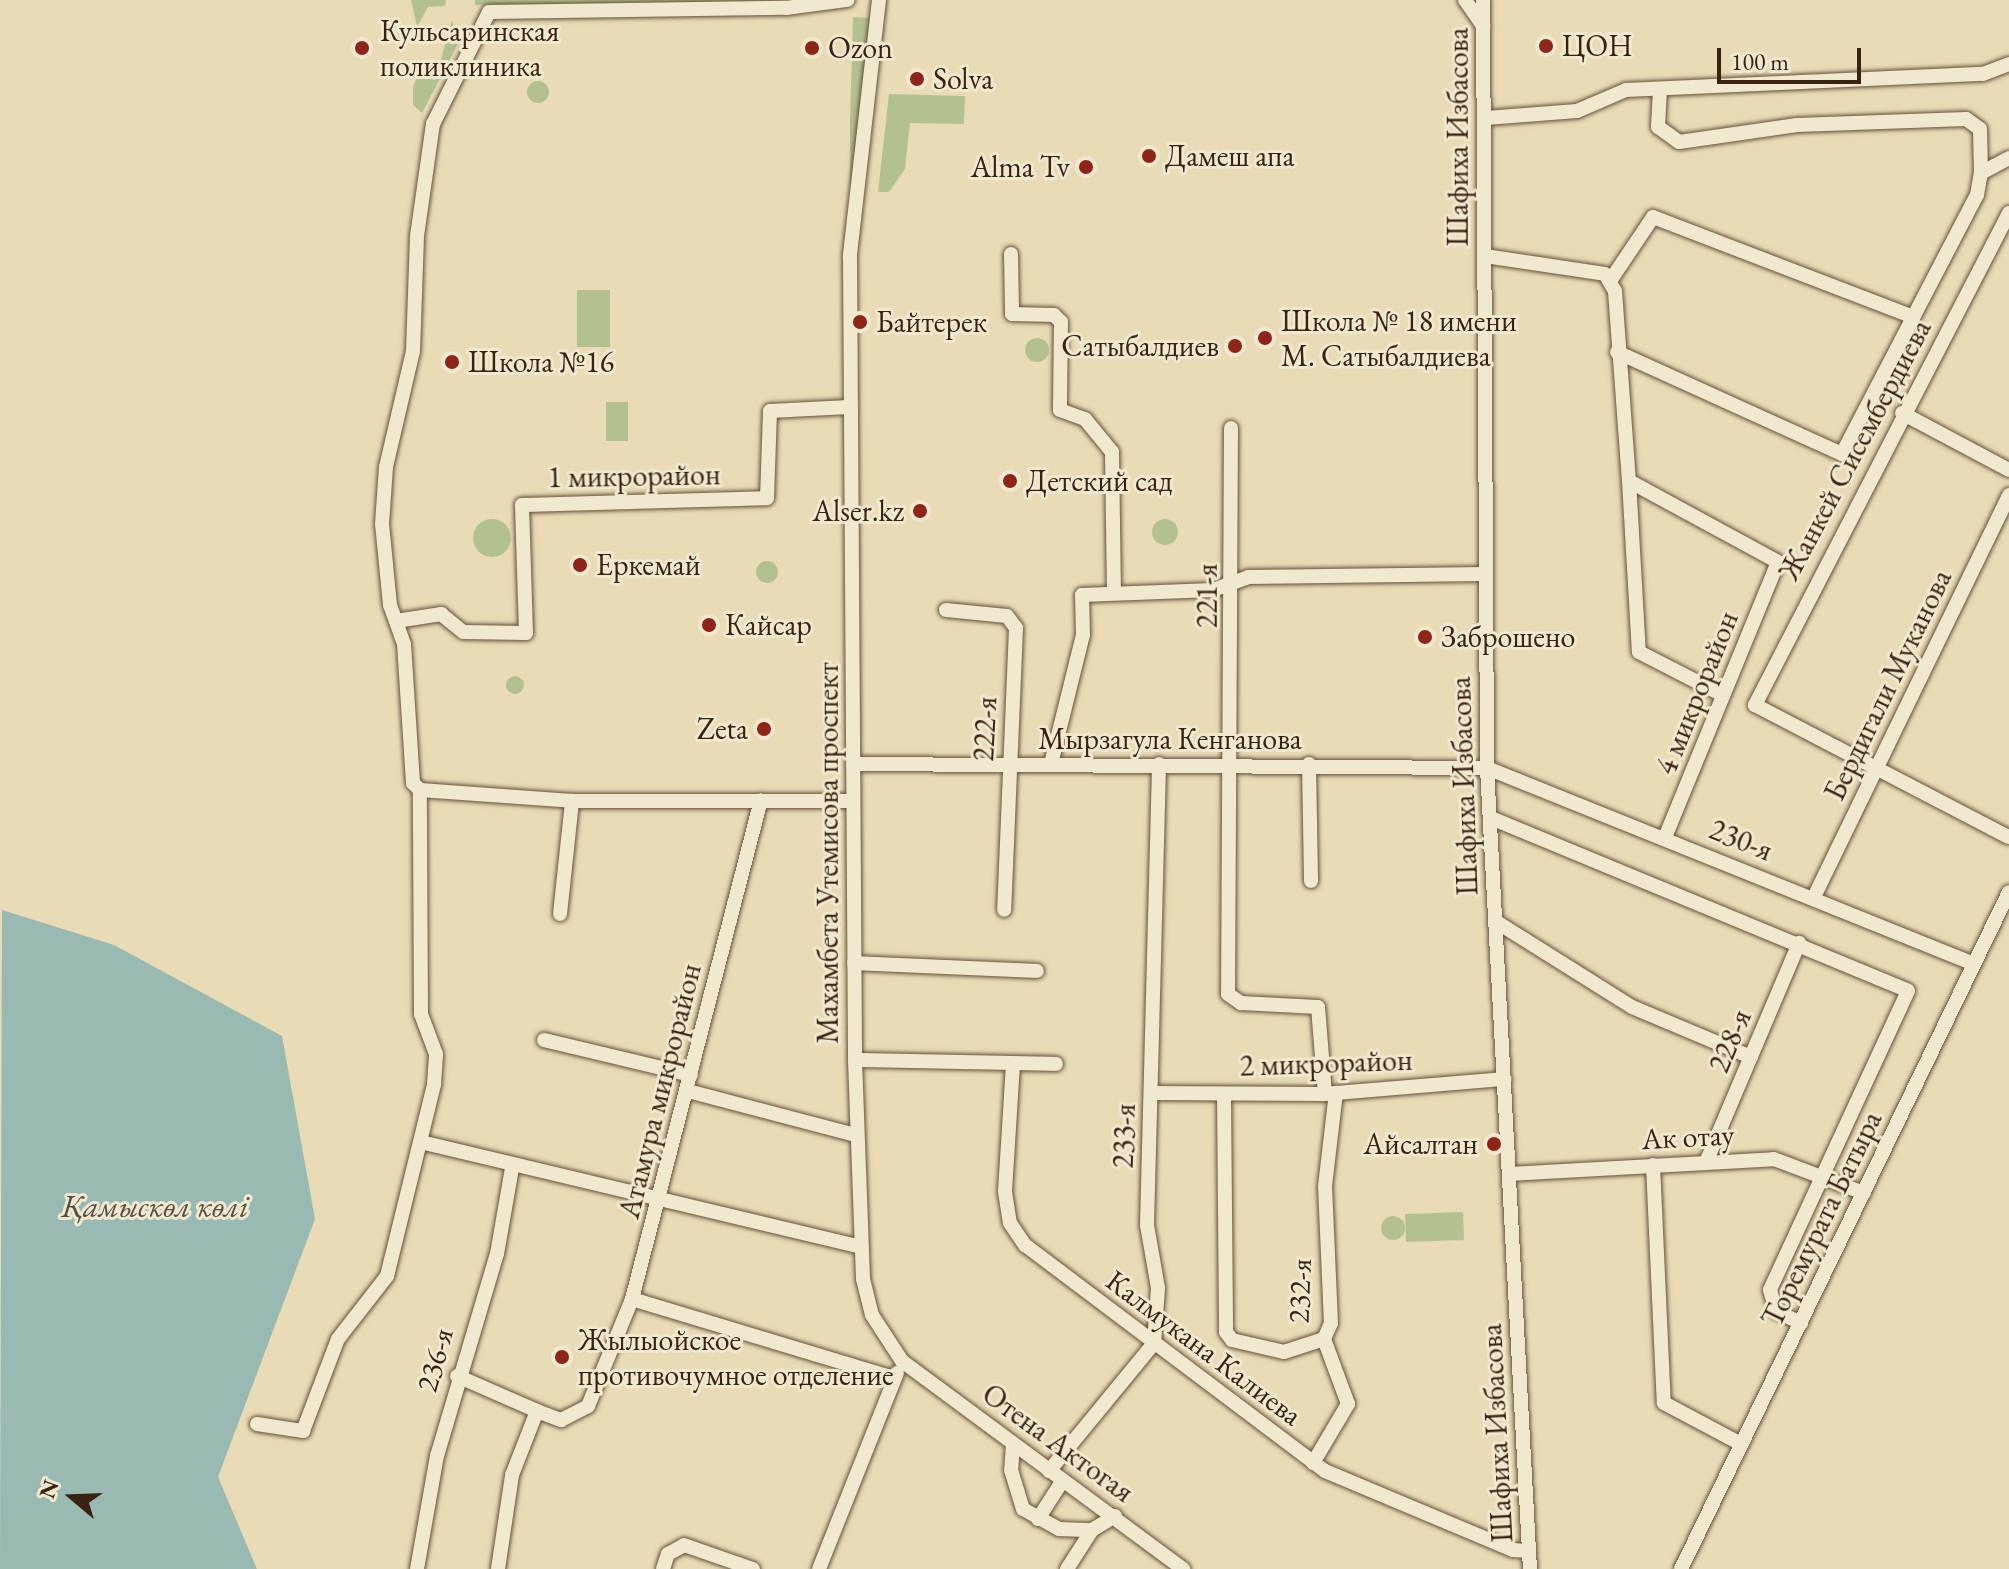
<!DOCTYPE html>
<meta charset="utf-8">
<style>
body{margin:0}
#map{position:relative;width:2009px;height:1569px;overflow:hidden;background:#e8dbb5;font-family:"EB Garamond",serif}
div>[style]{position:absolute}
[style*='--x']{left:calc(var(--x)*1px);top:calc(var(--y)*1px);width:calc(var(--w)*1px);rotate:calc(var(--a)*1deg)}
.green>*{inset:0;background:#b3c190;transform-origin:0 0}
.round{border-radius:50%}
.water>*{inset:0;background:#98bab3}
.roads{filter:drop-shadow(0 0 2px #66503a) drop-shadow(0 0 2px #66503a)}
.minor>*{height:14px;margin:-7px;padding:0 7px;transform-origin:7px;border-radius:7px;background:#f0e8cf}
.dots>*{width:22px;height:22px;translate:-50% -50%;box-sizing:border-box;border:4px solid #f0e8cf;border-radius:50%}
span{translate:-50% -50%;white-space:nowrap;text-align:center;line-height:1.15;-webkit-text-stroke:6px #f0e8cf;paint-order:stroke}
.poi-label{font-size:30px;color:#3a2211}
.left{translate:0 -50%;text-align:left}
.right{translate:-100% -50%;text-align:right}
.street-label{font-size:30px;color:#3a2211}
.water-label{font-size:32px;color:#565042;font-style:italic}
.north{position:absolute;left:32px;top:1457px;width:80px;height:80px;-webkit-text-stroke:6px #f0e8cf;paint-order:stroke;rotate:289deg;font-size:22px;font-weight:700;line-height:32px;text-align:center;color:#3a2211}
.north::after{content:'';display:block;margin:auto;width:28px;height:36px;background:#3a2211;clip-path:polygon(50% 0,100% 100%,50% 72%,0 100%)}
.scale{position:absolute;left:1717px;top:48px;width:144px;height:36px;box-sizing:border-box;border:4px solid #3a2211;border-top:0;padding-left:10px;font-size:24px;line-height:28px;white-space:nowrap;color:#3a2211;-webkit-text-stroke:6px #f0e8cf;paint-order:stroke}
</style>
<div id="map">
<div class="green">
<i style="clip-path:polygon(411px 0,446px 0,445px 6px,428px 7px,417px 27px)"></i>
<i style="clip-path:polygon(475px 0,813px 0,475px 5px)"></i>
<i style="clip-path:polygon(853px 17px,872px 18px,850px 212px,850px 121px)"></i>
<i style="clip-path:polygon(452px 20px,458px 44px,422px 113px,413px 105px,413px 87px,418px 75px,435px 80px)"></i>
<i class="round" style="left:416px;top:26px;width:18px;height:18px"></i>
<i class="round" style="left:527px;top:81px;width:22px;height:22px"></i>
<i style="clip-path:polygon(889px 94px,965px 96px,964px 124px,910px 123px,905px 169px,889px 192px,878px 192px)"></i>
<i style="left:577px;top:290px;width:33px;height:57px"></i>
<i class="round" style="left:1025px;top:338px;width:24px;height:24px"></i>
<i style="left:606px;top:402px;width:22px;height:39px"></i>
<i class="round" style="left:1152px;top:519px;width:26px;height:26px"></i>
<i class="round" style="left:473px;top:519px;width:38px;height:38px"></i>
<i class="round" style="left:756px;top:561px;width:22px;height:22px"></i>
<i class="round" style="left:506px;top:676px;width:18px;height:18px"></i>
<i style="left:1463px;top:1212px;width:28px;height:58px;rotate:88deg"></i>
<i class="round" style="left:1381px;top:1216px;width:24px;height:24px"></i>
</div>
<div class="water">
<i style="clip-path:polygon(2px 910px,114px 945px,282px 1036px,315px 1219px,218px 1477px,257px 1569px,0 1569px)"></i>
</div>
<div class="roads">
<div class="minor">
<i style="--x:879;--y:0;--w:257;--a:96.5"></i>
<i style="--x:850;--y:255;--w:805;--a:89.64"></i>
<i style="--x:855;--y:1060;--w:219;--a:87.9"></i>
<i style="--x:863;--y:1279;--w:37;--a:76"></i>
<i style="--x:872;--y:1315;--w:55;--a:56.9"></i>
<i style="--x:902;--y:1361;--w:350;--a:36.5"></i>
<i style="--x:1465;--y:0;--w:32;--a:55"></i>
<i style="--x:1483;--y:0;--w:768;--a:89.7"></i>
<i style="--x:1487;--y:768;--w:802;--a:86.93"></i>
<i style="--x:1486;--y:118;--w:91;--a:-4.4"></i>
<i style="--x:1577;--y:111;--w:53;--a:-23.2"></i>
<i style="--x:1626;--y:90;--w:357;--a:-2.6"></i>
<i style="--x:1983;--y:74;--w:28;--a:-21"></i>
<i style="--x:1981;--y:173;--w:32;--a:-28"></i>
<i style="--x:2009;--y:213;--w:554;--a:117.31"></i>
<i style="--x:1755;--y:705;--w:286;--a:27.5"></i>
<i style="--x:1011;--y:254;--w:60;--a:89"></i>
<i style="--x:1012;--y:314;--w:42;--a:1.4"></i>
<i style="--x:1054;--y:315;--w:10;--a:45"></i>
<i style="--x:1061;--y:322;--w:88;--a:90.7"></i>
<i style="--x:1060;--y:410;--w:27;--a:20"></i>
<i style="--x:1085;--y:419;--w:43;--a:50.7"></i>
<i style="--x:1112;--y:452;--w:141;--a:89.2"></i>
<i style="--x:1485;--y:256;--w:121;--a:8.5"></i>
<i style="--x:1605;--y:274;--w:20;--a:60"></i>
<i style="--x:1615;--y:291;--w:191;--a:85.8"></i>
<i style="--x:1629;--y:481;--w:170;--a:28.5"></i>
<i style="--x:1778;--y:562;--w:298;--a:112.3"></i>
<i style="--x:1610;--y:281;--w:77;--a:-56.1"></i>
<i style="--x:1653;--y:217;--w:279;--a:21"></i>
<i style="--x:1617;--y:352;--w:247;--a:24.4"></i>
<i style="--x:1842;--y:454;--w:292;--a:-62.5"></i>
<i style="--x:1977;--y:195;--w:22;--a:-80"></i>
<i style="--x:1981;--y:173;--w:44;--a:-91.3"></i>
<i style="--x:1980;--y:129;--w:17;--a:-144"></i>
<i style="--x:1966;--y:119;--w:169;--a:178"></i>
<i style="--x:1797;--y:125;--w:119;--a:171.8"></i>
<i style="--x:1679;--y:142;--w:26;--a:-144"></i>
<i style="--x:1658;--y:127;--w:38;--a:-87"></i>
<i style="--x:1902;--y:413;--w:121;--a:28"></i>
<i style="--x:1231;--y:428;--w:566;--a:90.3"></i>
<i style="--x:1228;--y:994;--w:16;--a:35"></i>
<i style="--x:1241;--y:1003;--w:77;--a:3"></i>
<i style="--x:1318;--y:1007;--w:87;--a:85.4"></i>
<i style="--x:1629;--y:481;--w:171;--a:86.7"></i>
<i style="--x:1639;--y:652;--w:92;--a:27.1"></i>
<i style="--x:946;--y:610;--w:61;--a:5.6"></i>
<i style="--x:1007;--y:616;--w:15;--a:53"></i>
<i style="--x:1016;--y:628;--w:282;--a:92.4"></i>
<i style="--x:396;--y:621;--w:46;--a:-8.8"></i>
<i style="--x:441;--y:614;--w:28;--a:39"></i>
<i style="--x:463;--y:632;--w:63;--a:0.9"></i>
<i style="--x:526;--y:633;--w:128;--a:-91.8"></i>
<i style="--x:522;--y:505;--w:245;--a:-1.6"></i>
<i style="--x:767;--y:498;--w:87;--a:-88"></i>
<i style="--x:770;--y:411;--w:79;--a:-2.9"></i>
<i style="--x:853;--y:764;--w:634;--a:0.36"></i>
<i style="--x:1487;--y:768;--w:525;--a:21.92"></i>
<i style="--x:1051;--y:764;--w:133;--a:-76.1"></i>
<i style="--x:1083;--y:635;--w:40;--a:-91.4"></i>
<i style="--x:1082;--y:595;--w:131;--a:-2.2"></i>
<i style="--x:1213;--y:590;--w:37;--a:-20"></i>
<i style="--x:1248;--y:577;--w:236;--a:-0.7"></i>
<i style="--x:1309;--y:764;--w:117;--a:89"></i>
<i style="--x:420;--y:790;--w:152;--a:4.1"></i>
<i style="--x:572;--y:801;--w:281;--a:0"></i>
<i style="--x:1491;--y:818;--w:451;--a:22.5"></i>
<i style="--x:1908;--y:991;--w:329;--a:114.8"></i>
<i style="--x:1770;--y:1290;--w:22;--a:74"></i>
<i style="--x:1776;--y:1311;--w:28;--a:26"></i>
<i style="--x:1814;--y:897;--w:447;--a:-64.1"></i>
<i style="--x:560;--y:914;--w:114;--a:-83.9"></i>
<i style="--x:1495;--y:921;--w:162;--a:32.1"></i>
<i style="--x:1632;--y:1007;--w:129;--a:22.8"></i>
<i style="--x:854;--y:963;--w:183;--a:2.5"></i>
<i style="--x:544;--y:1040;--w:151;--a:13.4"></i>
<i style="--x:855;--y:1060;--w:201;--a:1.1"></i>
<i style="--x:1013;--y:1064;--w:128;--a:93.6"></i>
<i style="--x:1005;--y:1192;--w:31;--a:81"></i>
<i style="--x:1010;--y:1223;--w:27;--a:56"></i>
<i style="--x:1025;--y:1245;--w:376;--a:37"></i>
<i style="--x:1325;--y:1471;--w:204;--a:22.8"></i>
<i style="--x:1513;--y:1550;--w:16;--a:4"></i>
<i style="--x:688;--y:1091;--w:174;--a:14.7"></i>
<i style="--x:1151;--y:1093;--w:174;--a:0.3"></i>
<i style="--x:1325;--y:1094;--w:180;--a:-4.8"></i>
<i style="--x:1224;--y:1094;--w:238;--a:89.5"></i>
<i style="--x:1226;--y:1332;--w:10;--a:53"></i>
<i style="--x:1232;--y:1340;--w:53;--a:13"></i>
<i style="--x:1284;--y:1352;--w:42;--a:-18"></i>
<i style="--x:1324;--y:1339;--w:17;--a:-66"></i>
<i style="--x:1331;--y:1323;--w:137;--a:-92.5"></i>
<i style="--x:1325;--y:1186;--w:94;--a:-83.3"></i>
<i style="--x:425;--y:1143;--w:447;--a:13.4"></i>
<i style="--x:1707;--y:1160;--w:236;--a:-67"></i>
<i style="--x:1653;--y:1165;--w:238;--a:87.4"></i>
<i style="--x:1664;--y:1403;--w:87;--a:28"></i>
<i style="--x:1509;--y:1174;--w:265;--a:-3.2"></i>
<i style="--x:1774;--y:1159;--w:96;--a:20.7"></i>
<i style="--x:632;--y:1299;--w:274;--a:16.8"></i>
<i style="--x:457;--y:1376;--w:87;--a:23.6"></i>
<i style="--x:257;--y:1424;--w:47;--a:8.7"></i>
<i style="--x:303;--y:1431;--w:98;--a:-69.2"></i>
<i style="--x:338;--y:1339;--w:80;--a:-52.1"></i>
<i style="--x:387;--y:1276;--w:198;--a:-76.2"></i>
<i style="--x:434;--y:1084;--w:30;--a:-86"></i>
<i style="--x:436;--y:1054;--w:43;--a:-110.6"></i>
<i style="--x:421;--y:1014;--w:224;--a:-90.3"></i>
<i style="--x:420;--y:790;--w:10;--a:-135"></i>
<i style="--x:413;--y:783;--w:139;--a:-93.7"></i>
<i style="--x:404;--y:644;--w:41;--a:-109.7"></i>
<i style="--x:390;--y:605;--w:81;--a:-95.6"></i>
<i style="--x:382;--y:524;--w:57;--a:-86"></i>
<i style="--x:386;--y:467;--w:119;--a:-76.9"></i>
<i style="--x:413;--y:351;--w:115;--a:-88"></i>
<i style="--x:417;--y:236;--w:113;--a:-81.9"></i>
<i style="--x:433;--y:124;--w:125;--a:-63.4"></i>
<i style="--x:489;--y:12;--w:297;--a:-0.8"></i>
<i style="--x:786;--y:8;--w:62;--a:-7.5"></i>
<i style="--x:1013;--y:1444;--w:26;--a:94"></i>
<i style="--x:1011;--y:1470;--w:41;--a:72.9"></i>
<i style="--x:1023;--y:1509;--w:41;--a:29.1"></i>
<i style="--x:1059;--y:1529;--w:33;--a:2"></i>
<i style="--x:1313;--y:1463;--w:69;--a:-59.3"></i>
<i style="--x:1348;--y:1404;--w:69;--a:-110.3"></i>
<i style="--x:1049;--y:1471;--w:166;--a:-50.6"></i>
<i style="--x:1154;--y:1343;--w:55;--a:-85.8"></i>
<i style="--x:1158;--y:1288;--w:64;--a:-99.9"></i>
<i style="--x:1147;--y:1225;--w:461;--a:-88.5"></i>
<i style="--x:1038;--y:1519;--w:46;--a:-57.3"></i>
<i style="--x:417;--y:1569;--w:115;--a:-80"></i>
<i style="--x:437;--y:1456;--w:211;--a:-73.5"></i>
<i style="--x:497;--y:1254;--w:87;--a:-80.1"></i>
<i style="--x:498;--y:1569;--w:95;--a:-81.5"></i>
<i style="--x:512;--y:1475;--w:69;--a:-68.7"></i>
<i style="--x:537;--y:1411;--w:26;--a:21"></i>
<i style="--x:561;--y:1420;--w:30;--a:-27"></i>
<i style="--x:588;--y:1406;--w:116;--a:-67.6"></i>
<i style="--x:632;--y:1299;--w:515;--a:-75.51"></i>
<i style="--x:663;--y:1569;--w:16;--a:-72"></i>
<i style="--x:668;--y:1554;--w:18;--a:-29"></i>
<i style="--x:684;--y:1545;--w:73;--a:19.2"></i>
<i style="--x:819;--y:1569;--w:211;--a:-68.3"></i>
<i style="--x:1067;--y:1569;--w:46;--a:-57.3"></i>
<i style="--x:1092;--y:1530;--w:27;--a:-31"></i>
<i style="--x:1681;--y:1569;--w:752;--a:-64.15"></i>
</div>
</div>
<div class="dots">
<i style="left:1546px;top:46px;background:#8f2418"></i>
<i style="left:362px;top:48px;background:#8f2418"></i>
<i style="left:812px;top:48px;background:#8f2418"></i>
<i style="left:917px;top:79px;background:#8f2418"></i>
<i style="left:1149px;top:156px;background:#8f2418"></i>
<i style="left:1086px;top:167px;background:#8f2418"></i>
<i style="left:860px;top:322px;background:#8f2418"></i>
<i style="left:1265px;top:338px;background:#8f2418"></i>
<i style="left:1235px;top:346px;background:#8f2418"></i>
<i style="left:452px;top:362px;background:#8f2418"></i>
<i style="left:1010px;top:481px;background:#8f2418"></i>
<i style="left:920px;top:511px;background:#8f2418"></i>
<i style="left:580px;top:565px;background:#8f2418"></i>
<i style="left:709px;top:625px;background:#8f2418"></i>
<i style="left:1425px;top:637px;background:#8f2418"></i>
<i style="left:764px;top:729px;background:#8f2418"></i>
<i style="left:1494px;top:1144px;background:#8f2418"></i>
<i style="left:562px;top:1357px;background:#8f2418"></i>
</div>
<div class="poi-label">
<span class="left" style="left:380px;top:48px">Кульсаринская<br>поликлиника</span>
<span class="left" style="left:1562px;top:46px">ЦОН</span>
<span class="left" style="left:828px;top:48px">Ozon</span>
<span class="left" style="left:933px;top:79px">Solva</span>
<span class="left" style="left:1165px;top:156px">Дамеш апа</span>
<span class="right" style="left:1070px;top:167px">Alma Tv</span>
<span class="left" style="left:1281px;top:338px">Школа № 18 имени<br>М. Сатыбалдиева</span>
<span class="left" style="left:876px;top:322px">Байтерек</span>
<span class="right" style="left:1219px;top:346px">Сатыбалдиев</span>
<span class="left" style="left:468px;top:362px">Школа №16</span>
<span class="left" style="left:1026px;top:481px">Детский сад</span>
<span class="right" style="left:904px;top:511px">Alser.kz</span>
<span class="left" style="left:596px;top:565px">Еркемай</span>
<span class="left" style="left:725px;top:625px">Кайсар</span>
<span class="left" style="left:1441px;top:637px">Заброшено</span>
<span class="right" style="left:748px;top:729px">Zeta</span>
<span class="right" style="left:1478px;top:1144px">Айсалтан</span>
<span class="left" style="left:578px;top:1357px">Жылыойское<br>противочумное отделение</span>
</div>
<div class="street-label">
<span style="left:1458px;top:137px;rotate:-90deg">Шафиха Избасова</span>
<span style="left:1855px;top:450px;rotate:-62deg">Жанкей Сисембердиева</span>
<span style="left:634px;top:476px;rotate:-1deg">1 микрорайон</span>
<span style="left:1207px;top:596px;rotate:-90deg">221-я</span>
<span style="left:1888px;top:685px;rotate:-64deg">Бердигали Муканова</span>
<span style="left:1697px;top:693px;rotate:-68deg">4 микрорайон</span>
<span style="left:985px;top:729px;rotate:-87deg">222-я</span>
<span style="left:1170px;top:739px">Мырзагула Кенганова</span>
<span style="left:1464px;top:786px;rotate:-92deg">Шафиха Избасова</span>
<span style="left:1741px;top:840px;rotate:22deg">230-я</span>
<span style="left:828px;top:853px;rotate:-90deg">Махамбета Утемисова проспект</span>
<span style="left:1730px;top:1041px;rotate:-67deg">228-я</span>
<span style="left:1326px;top:1063px;rotate:-2deg">2 микрорайон</span>
<span style="left:660px;top:1091px;rotate:-76deg">Атамура микрорайон</span>
<span style="left:1124px;top:1136px;rotate:-88deg">233-я</span>
<span style="left:1688px;top:1137px;rotate:-3deg">Ак отау</span>
<span style="left:1822px;top:1219px;rotate:-64deg">Торемурата Батыра</span>
<span style="left:1300px;top:1291px;rotate:-88deg">232-я</span>
<span style="left:1204px;top:1348px;rotate:37deg">Калмукана Калиева</span>
<span style="left:435px;top:1360px;rotate:-74deg">236-я</span>
<span style="left:1497px;top:1433px;rotate:-93deg">Шафиха Избасова</span>
<span style="left:1058px;top:1443px;rotate:36deg">Отена Актогая</span>
</div>
<div class="water-label">
<span style="left:155px;top:1206px">Қамыскөл көлі</span>
</div>
<div class="north">N</div>
<div class="scale">100 m</div>
</div>
